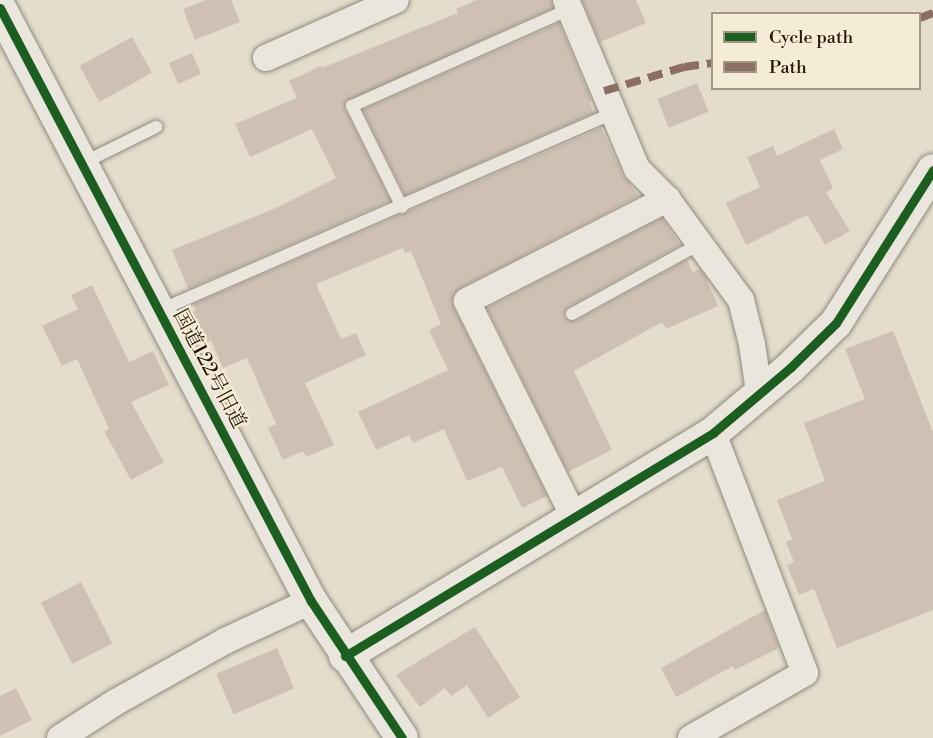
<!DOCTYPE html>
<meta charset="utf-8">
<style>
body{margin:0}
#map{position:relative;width:933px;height:738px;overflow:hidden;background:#e4ddcc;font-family:"Libre Bodoni","Noto Serif JP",serif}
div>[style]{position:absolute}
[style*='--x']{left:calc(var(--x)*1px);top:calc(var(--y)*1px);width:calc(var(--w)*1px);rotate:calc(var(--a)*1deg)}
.building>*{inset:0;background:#cfc0b4;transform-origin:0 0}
.roads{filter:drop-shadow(0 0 2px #908a7f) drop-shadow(0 0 2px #908a7f)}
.service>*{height:12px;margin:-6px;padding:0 6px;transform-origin:6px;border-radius:6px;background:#eae6de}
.minor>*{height:26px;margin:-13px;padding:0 13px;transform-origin:13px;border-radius:13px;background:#eae6de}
.tertiary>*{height:32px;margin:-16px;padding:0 16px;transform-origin:16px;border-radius:16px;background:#eae6de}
.quiet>*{height:8px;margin-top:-4px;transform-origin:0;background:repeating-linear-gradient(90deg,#8d6e63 0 15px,transparent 0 23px)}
.cycleway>*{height:9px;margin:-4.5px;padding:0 4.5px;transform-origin:4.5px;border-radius:4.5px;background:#1b5e20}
span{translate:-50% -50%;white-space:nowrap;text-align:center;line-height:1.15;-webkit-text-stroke:4.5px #f5ecd7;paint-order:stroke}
.street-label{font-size:20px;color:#261805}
.legend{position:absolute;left:711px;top:12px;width:210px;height:78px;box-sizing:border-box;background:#f5ecd7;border:2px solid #a29783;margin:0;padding:8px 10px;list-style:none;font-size:18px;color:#261805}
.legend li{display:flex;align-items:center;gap:12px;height:30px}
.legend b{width:30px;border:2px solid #a29783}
</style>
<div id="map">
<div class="building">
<i style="clip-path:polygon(205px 0,231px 0,240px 22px,195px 40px,183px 9px)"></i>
<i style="clip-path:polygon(476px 0,551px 0,553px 8px,345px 102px,345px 110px,390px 201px,188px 289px,172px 250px,276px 208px,336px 178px,312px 129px,250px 157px,235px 124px,297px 98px,289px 81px,321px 66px,322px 68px,458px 13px,456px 9px)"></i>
<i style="clip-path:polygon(582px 0,636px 0,646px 23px,600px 42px)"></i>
<i style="clip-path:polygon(559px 23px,592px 101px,589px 102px,594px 113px,405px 195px,363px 110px)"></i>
<i style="left:132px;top:37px;width:41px;height:60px;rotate:61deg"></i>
<i style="left:192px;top:53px;width:23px;height:25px;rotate:67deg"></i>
<i style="left:697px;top:83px;width:31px;height:43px;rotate:68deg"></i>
<i style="clip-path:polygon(601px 128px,623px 175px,639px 196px,460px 288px,452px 300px,454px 308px,547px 496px,522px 508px,502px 467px,467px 481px,444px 429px,413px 443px,409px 435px,376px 450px,358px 412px,448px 370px,429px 330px,441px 324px,411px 251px,405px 253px,403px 248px,316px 284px,341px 339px,356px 333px,366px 355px,305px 383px,334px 445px,306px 457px,303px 451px,283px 460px,268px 428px,276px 424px,247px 358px,223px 368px,211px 340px,203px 344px,189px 314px,196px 310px,194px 304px)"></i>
<i style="clip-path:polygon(834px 129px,843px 149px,820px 160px,833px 188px,826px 192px,850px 231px,825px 245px,807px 215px,746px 245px,726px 203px,760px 187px,747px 157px,773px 146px,777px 156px)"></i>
<i style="clip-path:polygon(662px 218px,680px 245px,568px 307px,564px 313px,565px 318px,576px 321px,687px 260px,693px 272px,700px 269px,705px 276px,718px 306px,666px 329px,662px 322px,574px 371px,612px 450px,568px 472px,487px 308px)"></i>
<i style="clip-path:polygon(92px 285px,129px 362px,153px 351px,169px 385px,131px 402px,164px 462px,131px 480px,104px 431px,109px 429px,77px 359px,62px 366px,42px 326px,78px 309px,71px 295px)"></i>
<i style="clip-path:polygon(893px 331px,933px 432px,933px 610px,837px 648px,814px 589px,799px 595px,787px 565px,794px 562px,786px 542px,792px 539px,777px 500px,825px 481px,804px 423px,865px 399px,845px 349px)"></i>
<i style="left:81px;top:582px;width:69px;height:45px;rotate:63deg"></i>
<i style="clip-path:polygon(765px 610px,779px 648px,735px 670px,733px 666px,676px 697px,661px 668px)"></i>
<i style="clip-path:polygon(475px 627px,520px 697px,488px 718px,467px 685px,451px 696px,445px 688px,420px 707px,396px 675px)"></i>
<i style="left:277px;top:648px;width:44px;height:66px;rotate:67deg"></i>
<i style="clip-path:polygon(16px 688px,32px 720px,0 736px,0 696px)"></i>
</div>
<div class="roads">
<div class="service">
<i style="--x:81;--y:164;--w:84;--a:-26.3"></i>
<i style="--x:402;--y:207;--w:113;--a:-116.3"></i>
<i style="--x:352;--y:106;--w:239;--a:-24"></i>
<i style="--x:158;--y:311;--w:497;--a:-23.5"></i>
<i style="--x:572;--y:314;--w:147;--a:-28.8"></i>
</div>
<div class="minor">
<i style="--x:566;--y:0;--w:183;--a:67.2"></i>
<i style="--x:637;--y:169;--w:42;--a:45"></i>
<i style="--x:667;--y:199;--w:125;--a:53.8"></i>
<i style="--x:741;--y:300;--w:45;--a:76"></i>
<i style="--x:752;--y:344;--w:49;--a:81.7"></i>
<i style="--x:266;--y:58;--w:142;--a:-24"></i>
<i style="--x:575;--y:519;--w:243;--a:-116.4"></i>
<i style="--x:467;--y:301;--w:225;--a:-27"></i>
<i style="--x:60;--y:738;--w:67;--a:-32.7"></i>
<i style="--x:116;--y:702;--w:125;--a:-29.2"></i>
<i style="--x:225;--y:641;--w:95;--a:-24.9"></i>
<i style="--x:691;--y:738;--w:131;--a:-29.7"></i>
<i style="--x:805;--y:673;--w:257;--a:-111"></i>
</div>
<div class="tertiary">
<i style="--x:0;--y:8;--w:670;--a:62.33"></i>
<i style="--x:311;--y:601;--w:164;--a:56.4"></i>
<i style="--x:345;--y:656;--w:430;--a:-31.2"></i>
<i style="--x:713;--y:433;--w:102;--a:-40.2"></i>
<i style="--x:791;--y:367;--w:63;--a:-44.4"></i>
<i style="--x:836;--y:323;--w:181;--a:-57.6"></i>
</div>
</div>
<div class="quiet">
<i style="--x:920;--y:18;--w:14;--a:-21"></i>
<i style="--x:604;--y:91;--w:84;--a:-16.7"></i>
<i style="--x:684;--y:67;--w:28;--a:-8"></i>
</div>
<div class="cycleway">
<i style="--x:0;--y:8;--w:670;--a:62.33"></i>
<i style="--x:311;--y:601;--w:164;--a:56.4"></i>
<i style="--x:345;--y:656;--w:430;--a:-31.2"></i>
<i style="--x:713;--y:433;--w:102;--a:-40.2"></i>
<i style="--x:791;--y:367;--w:63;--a:-44.4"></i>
<i style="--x:836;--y:323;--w:181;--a:-57.6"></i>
</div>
<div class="street-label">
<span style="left:209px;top:369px;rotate:62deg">国道122号旧道</span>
</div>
<ul class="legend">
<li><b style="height:8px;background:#1b5e20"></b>Cycle path</li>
<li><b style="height:8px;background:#8d6e63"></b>Path</li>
</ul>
</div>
